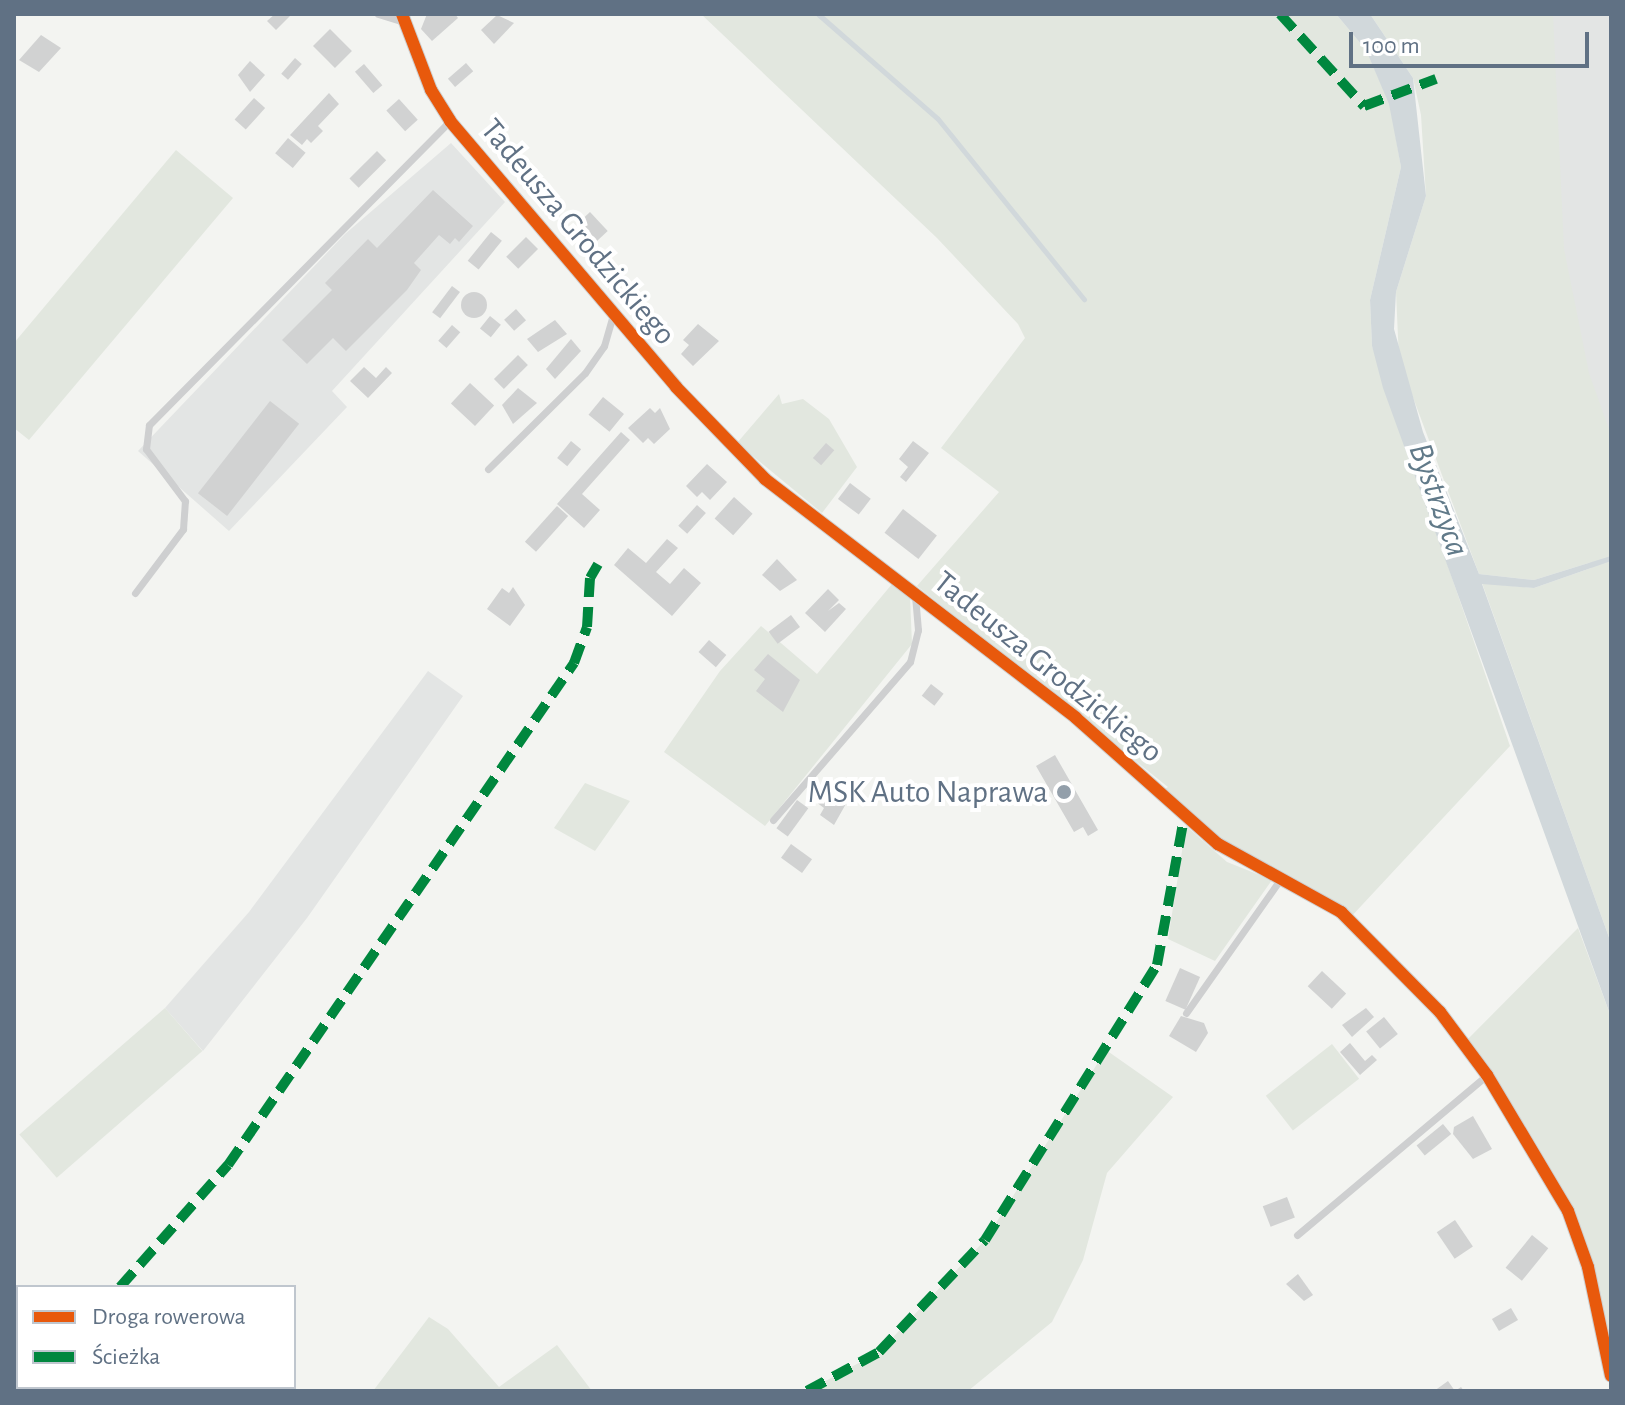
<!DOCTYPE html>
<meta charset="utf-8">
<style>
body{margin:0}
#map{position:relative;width:1625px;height:1405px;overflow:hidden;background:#f3f4f1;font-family:"Alegreya Sans",sans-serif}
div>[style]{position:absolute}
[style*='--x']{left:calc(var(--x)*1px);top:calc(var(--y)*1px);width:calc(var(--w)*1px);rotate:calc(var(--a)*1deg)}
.built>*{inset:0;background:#e3e5e4}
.green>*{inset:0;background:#e2e7df;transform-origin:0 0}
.water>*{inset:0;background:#d1d8db}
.stream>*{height:5px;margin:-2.5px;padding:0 2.5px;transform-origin:2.5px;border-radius:2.5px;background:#d1d8db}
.building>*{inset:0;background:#d1d2d2;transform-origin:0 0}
.round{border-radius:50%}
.service>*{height:7px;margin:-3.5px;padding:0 3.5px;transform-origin:3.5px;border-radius:3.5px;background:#cecfd0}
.minor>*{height:14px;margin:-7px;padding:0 7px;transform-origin:7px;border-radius:7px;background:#cecfd0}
.quiet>*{height:10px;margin-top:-5px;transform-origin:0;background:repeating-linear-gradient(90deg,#00873e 0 20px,transparent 0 30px)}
.cycleway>*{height:12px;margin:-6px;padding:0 6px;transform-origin:6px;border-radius:6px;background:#e8590c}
.dots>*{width:22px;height:22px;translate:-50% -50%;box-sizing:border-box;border:4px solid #fff;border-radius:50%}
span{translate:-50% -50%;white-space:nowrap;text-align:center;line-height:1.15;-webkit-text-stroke:8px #fff;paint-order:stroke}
.street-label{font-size:32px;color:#607184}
.poi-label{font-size:32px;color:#607184}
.right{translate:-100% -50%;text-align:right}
.water-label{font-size:34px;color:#617a89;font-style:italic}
.frame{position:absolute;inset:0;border:16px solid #607184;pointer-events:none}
.legend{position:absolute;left:16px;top:1285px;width:280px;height:104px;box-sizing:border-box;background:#fff;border:2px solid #bfc6ce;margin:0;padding:10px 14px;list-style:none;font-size:24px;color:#607184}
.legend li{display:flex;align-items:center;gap:16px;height:40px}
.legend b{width:40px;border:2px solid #bfc6ce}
.scale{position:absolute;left:1349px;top:32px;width:240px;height:36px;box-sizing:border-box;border:4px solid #607184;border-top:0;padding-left:10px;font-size:24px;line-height:28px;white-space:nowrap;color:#607184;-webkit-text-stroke:6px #fff;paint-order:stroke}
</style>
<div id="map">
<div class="built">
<i style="clip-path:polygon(1466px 14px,1611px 14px,1611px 626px,1590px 563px)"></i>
<i style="clip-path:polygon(451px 143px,505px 202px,332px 391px,347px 407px,229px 531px,138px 451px,345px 234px)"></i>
<i style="clip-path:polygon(428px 671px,463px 696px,307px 918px,203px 1051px,165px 1008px,249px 912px)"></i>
</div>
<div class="green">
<i style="clip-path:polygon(701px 14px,1336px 14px,1366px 50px,1390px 104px,1401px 167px,1370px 300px,1372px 346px,1510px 746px,1349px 919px,1259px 868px,1161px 791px,1168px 787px,917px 586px,999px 492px,941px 448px,1025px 338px,1018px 324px,937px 238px)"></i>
<i style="clip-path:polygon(1370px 14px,1553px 14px,1564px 249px,1589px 373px,1611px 435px,1611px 556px,1534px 580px,1479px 574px,1399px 360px,1396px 292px,1426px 196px,1421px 115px,1413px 78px)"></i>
<i style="clip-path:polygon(176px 150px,233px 198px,29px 440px,14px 428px,14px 343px)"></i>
<i style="clip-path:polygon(779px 394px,782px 404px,803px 399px,829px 419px,857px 467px,822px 513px,737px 443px)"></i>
<i style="clip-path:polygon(1611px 561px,1611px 943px,1482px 583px,1534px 588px)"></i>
<i style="clip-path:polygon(892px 584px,910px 597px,912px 644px,765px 826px,664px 752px,720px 671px,761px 626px,817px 674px)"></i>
<i style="clip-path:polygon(585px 783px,630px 801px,595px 851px,554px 828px)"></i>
<i style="clip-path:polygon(1186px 826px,1227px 862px,1272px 880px,1215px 961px,1168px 939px)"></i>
<i style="clip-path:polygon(1578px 928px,1611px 1017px,1611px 1340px,1599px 1347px,1580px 1260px,1562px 1206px,1464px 1043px)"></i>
<i style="left:165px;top:1008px;width:57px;height:193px;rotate:49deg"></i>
<i style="left:1332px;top:1044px;width:44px;height:84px;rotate:52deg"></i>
<i style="clip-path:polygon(1106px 1050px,1173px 1097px,1107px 1173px,1083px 1260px,1052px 1322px,968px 1391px,807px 1391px,879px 1352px,985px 1240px)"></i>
<i style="clip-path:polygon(429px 1317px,448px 1329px,499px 1387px,557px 1345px,592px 1391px,373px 1391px)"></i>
</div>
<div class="water">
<i style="clip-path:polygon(1336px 14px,1370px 14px,1413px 78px,1426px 196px,1396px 292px,1394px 329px,1423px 432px,1479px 574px,1534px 580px,1611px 556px,1611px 561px,1534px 588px,1482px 584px,1611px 943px,1611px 1017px,1383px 388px,1372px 346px,1370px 300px,1401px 167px,1389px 104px,1366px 50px)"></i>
</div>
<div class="stream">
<i style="--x:818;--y:14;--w:159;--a:41.2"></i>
<i style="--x:938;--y:119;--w:232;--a:51"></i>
</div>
<div class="building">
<i style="clip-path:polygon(275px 14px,292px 14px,276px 30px,267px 21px)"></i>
<i style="clip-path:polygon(427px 14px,455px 14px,458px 18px,432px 41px,421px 29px)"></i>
<i style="clip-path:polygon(497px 15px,514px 23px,494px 44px,481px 30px)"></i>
<i style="left:330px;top:29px;width:31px;height:24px;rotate:45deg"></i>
<i style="clip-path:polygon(41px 35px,61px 48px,39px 72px,19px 60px)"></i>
<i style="left:295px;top:58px;width:9px;height:21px;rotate:41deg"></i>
<i style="clip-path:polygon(250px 61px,265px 75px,250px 92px,238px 75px)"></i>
<i style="left:466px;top:63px;width:11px;height:24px;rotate:49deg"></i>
<i style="left:364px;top:64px;width:28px;height:12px;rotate:49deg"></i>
<i style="clip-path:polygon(329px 93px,339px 104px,318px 126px,323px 131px,311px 143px,307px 139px,302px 145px,290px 135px)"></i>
<i style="left:254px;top:98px;width:15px;height:29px;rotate:42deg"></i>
<i style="left:399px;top:99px;width:28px;height:17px;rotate:48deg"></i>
<i style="left:288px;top:138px;width:23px;height:20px;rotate:40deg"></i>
<i style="left:377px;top:151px;width:13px;height:39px;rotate:45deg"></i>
<i style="clip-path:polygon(433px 190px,473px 226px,459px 242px,455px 238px,450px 244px,439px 235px,414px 263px,421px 270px,407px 290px,346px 351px,333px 338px,307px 364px,282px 340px,332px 290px,325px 283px,368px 239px,377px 248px)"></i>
<i style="left:590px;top:212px;width:26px;height:18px;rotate:47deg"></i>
<i style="left:491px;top:232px;width:14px;height:37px;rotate:39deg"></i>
<i style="left:526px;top:237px;width:17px;height:28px;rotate:45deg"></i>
<i style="left:452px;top:286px;width:10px;height:33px;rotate:37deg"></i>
<i class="round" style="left:461px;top:292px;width:26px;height:26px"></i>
<i style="left:516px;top:309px;width:15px;height:16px;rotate:48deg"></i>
<i style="left:490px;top:316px;width:14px;height:16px;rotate:39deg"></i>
<i style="clip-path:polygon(555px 320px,567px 334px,538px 352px,527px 339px)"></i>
<i style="clip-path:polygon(698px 324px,719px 341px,693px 366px,681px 354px,689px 345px,683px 340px)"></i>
<i style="left:452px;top:325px;width:11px;height:21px;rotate:41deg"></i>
<i style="clip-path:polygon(571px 339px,581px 351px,555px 379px,546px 369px)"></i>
<i style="left:518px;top:355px;width:14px;height:34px;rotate:45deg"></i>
<i style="clip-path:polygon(364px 367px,376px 378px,386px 367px,392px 373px,368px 398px,350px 381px)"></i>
<i style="left:470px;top:383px;width:33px;height:28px;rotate:43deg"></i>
<i style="clip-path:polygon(518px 388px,537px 403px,513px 424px,502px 405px)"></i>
<i style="left:603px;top:397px;width:27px;height:23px;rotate:39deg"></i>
<i style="left:270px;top:401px;width:37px;height:117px;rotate:38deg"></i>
<i style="clip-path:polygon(650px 408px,655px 413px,660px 408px,670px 429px,654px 444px,648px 438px,643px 443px,628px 428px)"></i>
<i style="clip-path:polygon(621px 432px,630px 440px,582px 494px,600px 510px,584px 528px,557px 504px)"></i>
<i style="left:571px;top:441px;width:13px;height:22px;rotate:39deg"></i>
<i style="clip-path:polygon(913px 441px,929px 453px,906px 482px,900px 477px,908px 467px,899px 459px)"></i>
<i style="left:826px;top:443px;width:11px;height:20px;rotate:41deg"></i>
<i style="clip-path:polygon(707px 464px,727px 482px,710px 500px,702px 492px,697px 497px,686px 486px)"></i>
<i style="left:850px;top:483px;width:26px;height:20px;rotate:37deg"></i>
<i style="left:734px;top:497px;width:25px;height:29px;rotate:42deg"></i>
<i style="left:697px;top:505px;width:12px;height:28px;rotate:42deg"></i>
<i style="left:557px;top:506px;width:15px;height:48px;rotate:42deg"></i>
<i style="left:903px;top:509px;width:43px;height:30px;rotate:38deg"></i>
<i style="clip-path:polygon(667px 539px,678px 548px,656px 572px,670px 584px,684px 568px,701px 583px,672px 616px,614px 565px,628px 548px,646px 563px)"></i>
<i style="clip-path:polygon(777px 559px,797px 580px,780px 591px,762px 575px)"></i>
<i style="clip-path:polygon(513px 587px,525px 605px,510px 626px,487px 609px,502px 588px,509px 593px)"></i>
<i style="clip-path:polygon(828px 589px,839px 600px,828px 611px,839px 603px,846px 609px,825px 632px,805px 613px)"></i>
<i style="left:791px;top:615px;width:15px;height:28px;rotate:53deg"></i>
<i style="left:709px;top:640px;width:23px;height:16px;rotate:41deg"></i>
<i style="clip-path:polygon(768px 654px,800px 680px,783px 712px,756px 691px,765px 679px,754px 670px)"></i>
<i style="left:931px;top:684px;width:16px;height:15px;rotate:38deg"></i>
<i style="clip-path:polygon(1055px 755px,1098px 830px,1088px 836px,1083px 827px,1074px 832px,1036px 766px)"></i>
<i style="clip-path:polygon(827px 787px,847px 802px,834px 825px,820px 815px,824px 808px,816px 802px)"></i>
<i style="left:797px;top:800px;width:14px;height:35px;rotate:36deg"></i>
<i style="left:791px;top:844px;width:26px;height:17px;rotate:36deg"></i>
<i style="left:1180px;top:968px;width:22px;height:36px;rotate:24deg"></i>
<i style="left:1322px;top:971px;width:33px;height:21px;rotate:43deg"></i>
<i style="clip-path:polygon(1366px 1008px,1374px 1017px,1352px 1037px,1342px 1025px)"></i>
<i style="clip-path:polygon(1181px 1016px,1204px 1023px,1208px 1033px,1196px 1052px,1169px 1036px)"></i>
<i style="left:1384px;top:1017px;width:22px;height:23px;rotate:51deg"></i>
<i style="clip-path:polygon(1350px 1043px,1365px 1061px,1372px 1055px,1377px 1060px,1360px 1075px,1340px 1052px)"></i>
<i style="clip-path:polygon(1473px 1116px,1492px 1149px,1473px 1159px,1453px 1134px,1454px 1127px)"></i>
<i style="left:1443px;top:1124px;width:13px;height:34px;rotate:51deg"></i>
<i style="left:1287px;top:1197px;width:22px;height:26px;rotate:69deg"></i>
<i style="left:1455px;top:1220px;width:32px;height:22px;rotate:56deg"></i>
<i style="left:1532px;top:1235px;width:21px;height:42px;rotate:39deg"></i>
<i style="clip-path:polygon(1298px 1274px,1313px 1295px,1304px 1301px,1286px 1284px)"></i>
<i style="left:1511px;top:1308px;width:14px;height:22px;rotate:60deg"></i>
<i style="clip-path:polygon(1448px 1381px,1455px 1391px,1461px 1387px,1464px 1391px,1434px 1391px)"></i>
</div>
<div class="service">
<i style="--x:378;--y:14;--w:27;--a:17"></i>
<i style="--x:488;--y:469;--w:136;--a:-44.7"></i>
<i style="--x:585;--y:373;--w:33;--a:-55"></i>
<i style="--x:604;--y:346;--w:32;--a:-74"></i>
<i style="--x:135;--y:593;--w:80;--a:-53.1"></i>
<i style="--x:183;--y:529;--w:28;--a:-86"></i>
<i style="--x:185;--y:501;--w:65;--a:-126.9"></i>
<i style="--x:146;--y:449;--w:24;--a:-83"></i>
<i style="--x:149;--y:425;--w:428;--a:-45.3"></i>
<i style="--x:773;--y:820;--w:209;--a:-49.1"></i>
<i style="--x:910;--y:662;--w:33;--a:-76"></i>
<i style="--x:918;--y:630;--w:35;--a:-95"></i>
<i style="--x:1186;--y:1013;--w:166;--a:-54.8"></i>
<i style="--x:1297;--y:1235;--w:248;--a:-40.1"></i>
</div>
<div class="minor">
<i style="--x:402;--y:14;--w:81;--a:69.1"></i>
<i style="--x:431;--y:90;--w:36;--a:58"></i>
<i style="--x:450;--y:121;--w:349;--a:49.6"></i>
<i style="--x:676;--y:387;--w:128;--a:45.9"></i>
<i style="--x:765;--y:479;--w:392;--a:37.5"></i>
<i style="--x:1076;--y:718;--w:190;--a:41.6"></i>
<i style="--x:1218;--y:844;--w:141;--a:28.9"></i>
<i style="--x:1341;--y:912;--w:141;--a:45.3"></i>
<i style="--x:1440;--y:1012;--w:79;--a:53.3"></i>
<i style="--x:1487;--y:1075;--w:158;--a:59.2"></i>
<i style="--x:1568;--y:1211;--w:59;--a:70.3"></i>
<i style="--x:1588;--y:1267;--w:111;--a:78.1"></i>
</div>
<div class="quiet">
<i style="--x:1280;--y:14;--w:125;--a:47.6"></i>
<i style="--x:1364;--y:106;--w:77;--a:-20.6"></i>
<i style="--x:120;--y:1287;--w:163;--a:-48.5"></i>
<i style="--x:228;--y:1165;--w:610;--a:-55.42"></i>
<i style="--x:574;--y:663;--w:38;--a:-70"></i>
<i style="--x:587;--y:627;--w:49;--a:-86.5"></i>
<i style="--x:590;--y:578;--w:16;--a:-60"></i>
<i style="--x:14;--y:1379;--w:5;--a:-37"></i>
<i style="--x:807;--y:1391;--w:82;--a:-28.4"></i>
<i style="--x:879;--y:1352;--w:154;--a:-46.6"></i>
<i style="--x:985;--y:1240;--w:324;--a:-58"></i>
<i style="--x:1157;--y:965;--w:155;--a:-79.6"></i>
</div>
<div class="cycleway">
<i style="--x:402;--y:14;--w:81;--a:69.1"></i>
<i style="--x:431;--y:90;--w:36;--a:58"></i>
<i style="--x:450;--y:121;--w:349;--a:49.6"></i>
<i style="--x:676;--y:387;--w:128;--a:45.9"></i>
<i style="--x:765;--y:479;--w:392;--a:37.5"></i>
<i style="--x:1076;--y:718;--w:190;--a:41.6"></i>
<i style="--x:1218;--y:844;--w:141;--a:28.9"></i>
<i style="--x:1341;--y:912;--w:141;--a:45.3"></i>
<i style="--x:1440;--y:1012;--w:79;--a:53.3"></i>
<i style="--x:1487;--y:1075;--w:158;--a:59.2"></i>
<i style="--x:1568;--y:1211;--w:59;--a:70.3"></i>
<i style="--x:1588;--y:1267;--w:111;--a:78.1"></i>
</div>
<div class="dots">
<i style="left:1064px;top:792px;background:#939faa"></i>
</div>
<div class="street-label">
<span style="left:578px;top:232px;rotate:50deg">Tadeusza Grodzickiego</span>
<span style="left:1048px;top:667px;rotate:39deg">Tadeusza Grodzickiego</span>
</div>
<div class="poi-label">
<span class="right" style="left:1048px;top:792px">MSK Auto Naprawa</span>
</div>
<div class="water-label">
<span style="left:1438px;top:500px;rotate:70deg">Bystrzyca</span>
</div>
<div class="frame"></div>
<ul class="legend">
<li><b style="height:10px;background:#e8590c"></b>Droga rowerowa</li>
<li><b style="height:10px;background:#00873e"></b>Ścieżka</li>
</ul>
<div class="scale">100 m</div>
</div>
